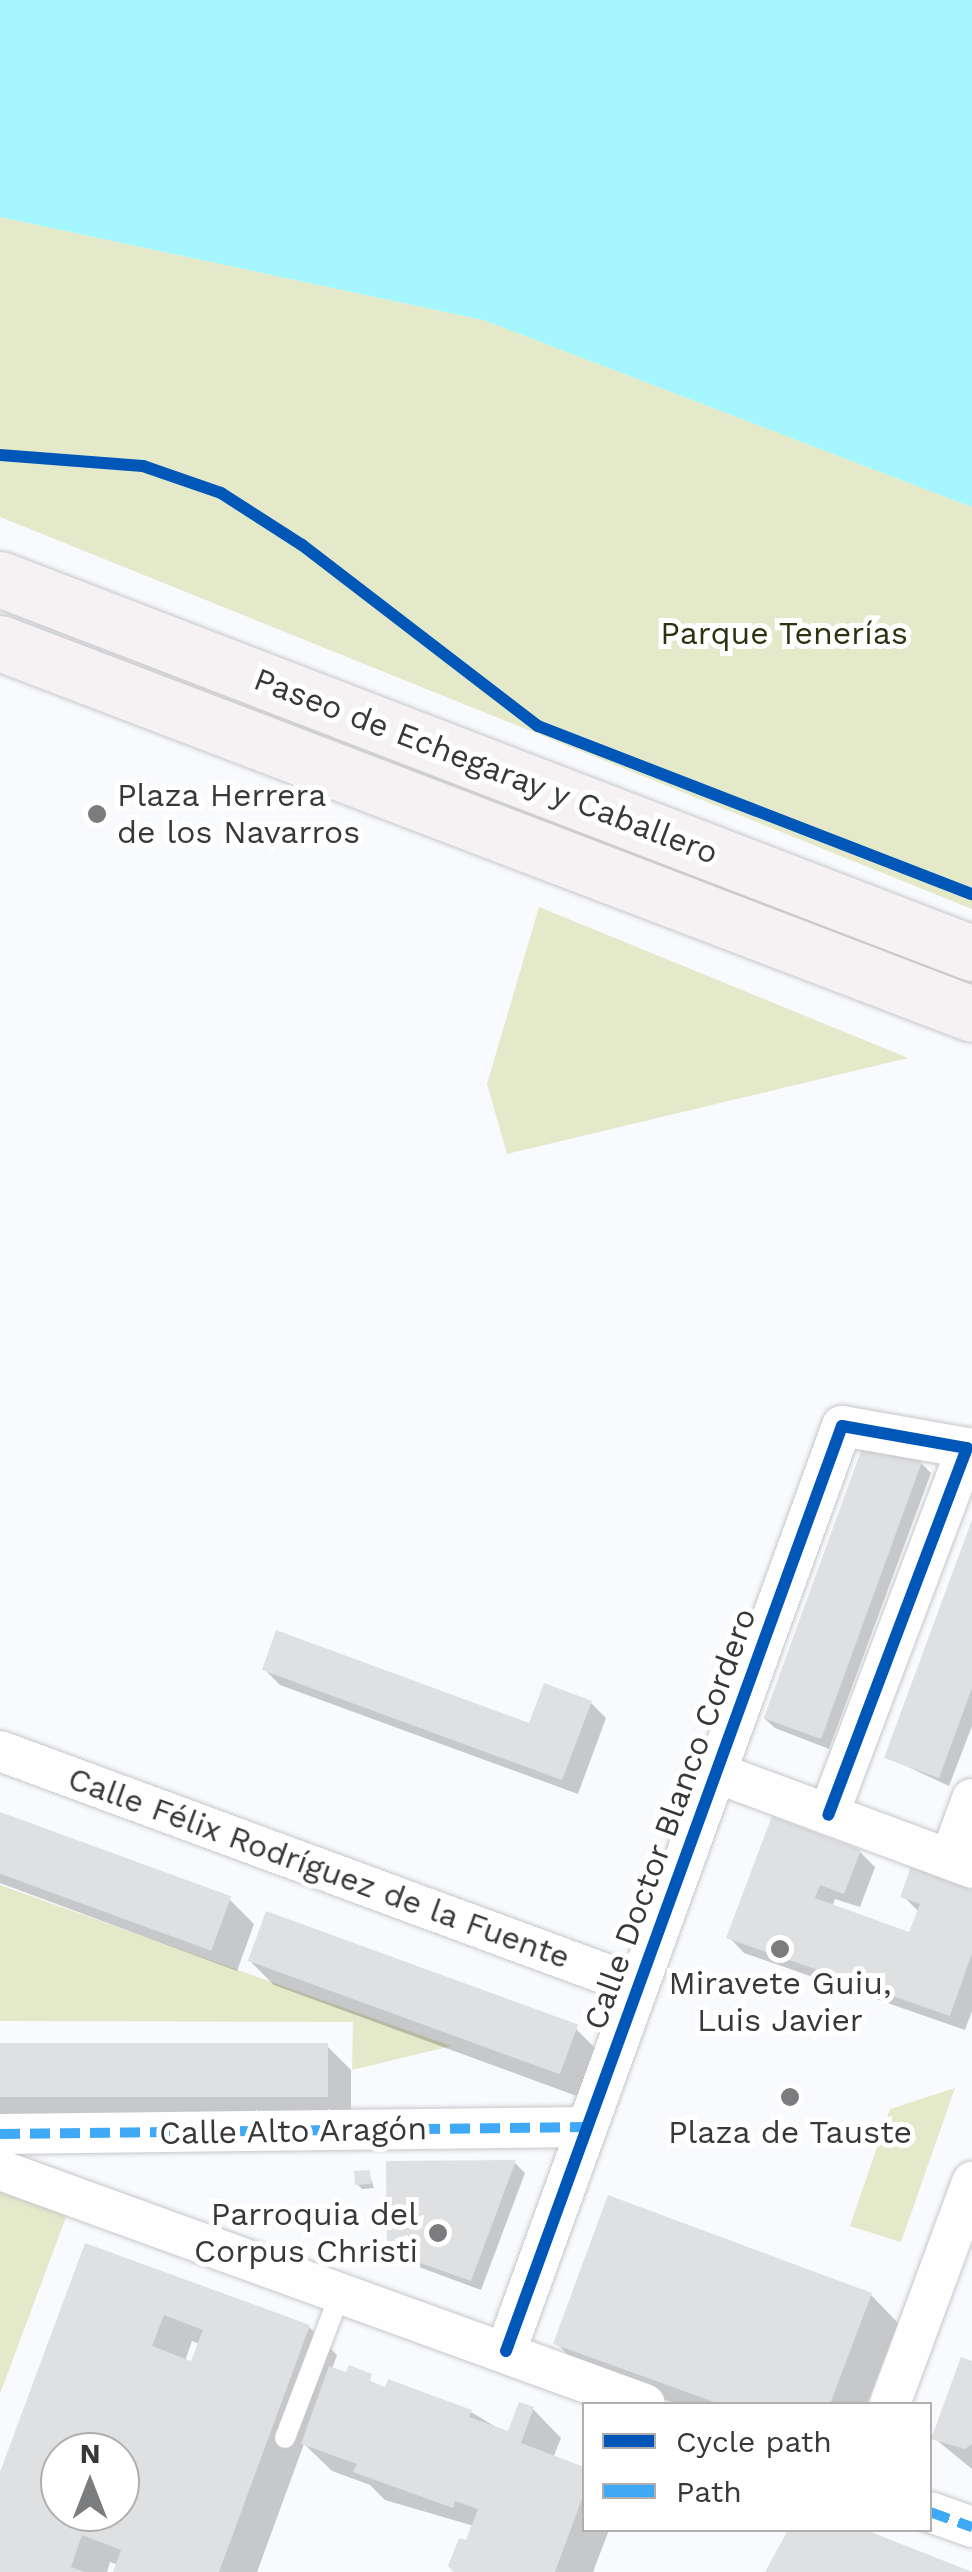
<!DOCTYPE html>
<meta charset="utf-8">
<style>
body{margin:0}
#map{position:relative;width:972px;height:2572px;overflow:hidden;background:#f8fafd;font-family:"Work Sans",sans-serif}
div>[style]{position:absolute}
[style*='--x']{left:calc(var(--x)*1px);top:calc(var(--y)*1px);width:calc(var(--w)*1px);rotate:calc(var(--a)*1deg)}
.green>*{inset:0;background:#e4e9c9}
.water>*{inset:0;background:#a5f7fd}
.shadow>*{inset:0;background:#0003}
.building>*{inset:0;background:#dfe0e2;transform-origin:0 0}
.roads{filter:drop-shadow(0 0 2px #c6c7ca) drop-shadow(0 0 2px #c6c7ca)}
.service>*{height:20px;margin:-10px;padding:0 10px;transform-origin:10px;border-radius:10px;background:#fefeff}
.minor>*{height:40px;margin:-20px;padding:0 20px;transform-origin:20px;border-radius:20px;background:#fefeff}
.primary>*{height:55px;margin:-27.5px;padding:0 27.5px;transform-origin:27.5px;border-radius:27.5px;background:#f6f1f2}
.quiet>*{height:10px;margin-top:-5px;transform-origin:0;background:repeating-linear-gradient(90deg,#3fa9f5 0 20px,transparent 0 30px)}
.cycleway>*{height:12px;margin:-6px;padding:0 6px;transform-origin:6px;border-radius:6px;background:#0057b8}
.dots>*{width:28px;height:28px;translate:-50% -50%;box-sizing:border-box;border:5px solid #fff;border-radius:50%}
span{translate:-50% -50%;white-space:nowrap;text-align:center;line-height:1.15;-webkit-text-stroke:10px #fff;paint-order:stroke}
.park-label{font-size:32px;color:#2f320e}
.street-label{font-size:32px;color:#36383a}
.poi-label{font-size:32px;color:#36383a}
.left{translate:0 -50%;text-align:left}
.right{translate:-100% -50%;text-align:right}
.legend{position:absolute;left:582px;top:2402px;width:350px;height:130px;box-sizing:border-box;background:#fff;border:2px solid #afafb0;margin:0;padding:12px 18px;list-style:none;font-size:30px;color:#36383a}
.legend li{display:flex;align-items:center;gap:20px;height:50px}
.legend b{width:50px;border:2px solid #afafb0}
.north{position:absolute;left:40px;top:2432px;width:100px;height:100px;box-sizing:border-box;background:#fff;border:2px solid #afafb0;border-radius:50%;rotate:0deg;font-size:28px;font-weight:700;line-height:40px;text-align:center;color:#36383a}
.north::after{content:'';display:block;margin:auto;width:35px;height:45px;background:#7a7c7e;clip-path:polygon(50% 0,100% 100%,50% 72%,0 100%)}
</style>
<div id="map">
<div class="green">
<i style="clip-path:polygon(0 217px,483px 320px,972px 507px,972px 909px,0 517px)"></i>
<i style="clip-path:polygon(539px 907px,908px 1058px,507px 1154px,487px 1084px)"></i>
<i style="clip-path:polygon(0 1885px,451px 2046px,352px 2070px,353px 2022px,0 2021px)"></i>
<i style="clip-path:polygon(955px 2088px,901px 2242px,850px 2226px,890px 2109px)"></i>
<i style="clip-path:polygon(0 2170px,75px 2193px,0 2394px)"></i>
</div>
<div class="water">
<i style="clip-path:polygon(0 0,972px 0,972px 507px,483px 320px,0 217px)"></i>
</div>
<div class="shadow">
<i style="clip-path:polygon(921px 1463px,931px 1473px,829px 1749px,775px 1728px,764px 1718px)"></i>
<i style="clip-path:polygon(972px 1530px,972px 1726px,949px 1786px,887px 1757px)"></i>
<i style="clip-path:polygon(264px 1669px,531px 1726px,591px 1703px,606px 1718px,578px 1794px,280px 1685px)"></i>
<i style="clip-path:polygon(0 1815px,230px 1900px,254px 1924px,237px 1971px,0 1883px)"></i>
<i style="clip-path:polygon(860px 1852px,875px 1867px,860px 1907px,835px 1899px,832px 1907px,910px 1935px,919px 1912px,903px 1896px,972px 1893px,972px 2011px,965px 2030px,744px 1953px,729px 1937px)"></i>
<i style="clip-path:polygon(250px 1961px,575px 2028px,599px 2052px,582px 2098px,274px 1985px)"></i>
<i style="clip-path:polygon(327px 2046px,351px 2070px,351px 2121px,0 2125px,0 2049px)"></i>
<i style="clip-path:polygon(515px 2163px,525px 2173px,481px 2290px,400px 2260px,390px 2249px)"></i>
<i style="clip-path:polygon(369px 2173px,374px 2188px,362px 2189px,357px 2184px)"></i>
<i style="clip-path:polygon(evenodd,86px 2246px,309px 2327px,337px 2355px,332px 2369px,348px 2376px,350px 2369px,386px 2390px,471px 2412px,509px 2435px,533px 2409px,561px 2438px,553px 2458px,584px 2470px,584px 2530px,609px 2530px,593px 2572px,454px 2572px,474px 2526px,385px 2500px,370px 2485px,332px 2471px,304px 2444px,257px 2572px,116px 2572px,118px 2565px,110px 2562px,107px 2572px,0 2572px,0 2482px,86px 2246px,192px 2341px,200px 2344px,192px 2364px,185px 2361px,192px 2341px,86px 2246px,60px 2452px,120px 2452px,120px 2512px,60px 2512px,60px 2452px)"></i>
<i style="clip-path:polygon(871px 2295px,898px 2323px,867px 2404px,676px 2404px,583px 2370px,556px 2343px)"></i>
<i style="clip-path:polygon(972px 2364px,972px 2469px,934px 2438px)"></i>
<i style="clip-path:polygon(791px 2530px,859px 2530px,972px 2572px,768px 2572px)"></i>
</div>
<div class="building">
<i style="left:865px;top:1440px;width:61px;height:296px;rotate:20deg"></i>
<i style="clip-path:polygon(972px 1520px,972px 1688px,939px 1778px,884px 1758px)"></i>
<i style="clip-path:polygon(276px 1630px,529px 1723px,544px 1683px,592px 1701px,562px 1780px,262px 1670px)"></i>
<i style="left:0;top:1812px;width:246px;height:58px;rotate:20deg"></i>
<i style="clip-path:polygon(772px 1816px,861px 1850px,844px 1894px,820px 1885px,815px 1898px,909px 1932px,920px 1904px,900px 1897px,911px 1867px,972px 1890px,972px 1953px,950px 2016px,726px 1938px)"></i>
<i style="left:266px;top:1911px;width:332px;height:53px;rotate:20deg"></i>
<i style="left:328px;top:2043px;width:54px;height:328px;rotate:90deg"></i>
<i style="clip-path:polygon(516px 2160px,471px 2281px,387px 2251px,386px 2161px)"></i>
<i style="left:370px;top:2170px;width:14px;height:16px;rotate:86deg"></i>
<i style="clip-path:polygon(608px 2195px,872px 2293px,830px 2404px,720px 2404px,553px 2344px)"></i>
<i style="clip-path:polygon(evenodd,85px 2243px,310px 2325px,219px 2572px,113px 2572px,121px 2550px,82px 2535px,71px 2567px,84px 2572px,0 2572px,0 2472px,85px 2243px,164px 2315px,203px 2330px,191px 2361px,152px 2346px,164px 2315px,85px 2243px,60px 2452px,120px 2452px,120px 2512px,60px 2512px,60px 2452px)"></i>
<i style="clip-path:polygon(961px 2357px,972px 2361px,972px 2444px,965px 2449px,931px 2439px)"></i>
<i style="clip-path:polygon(349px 2365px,372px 2374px,370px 2381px,385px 2387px,388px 2379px,472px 2410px,469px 2417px,508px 2431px,519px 2402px,534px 2407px,521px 2443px,584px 2467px,584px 2493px,555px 2572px,454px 2572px,448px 2566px,459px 2538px,466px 2540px,478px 2509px,455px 2501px,453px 2508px,353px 2472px,357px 2464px,301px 2444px,329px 2366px,346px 2372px)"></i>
<i style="clip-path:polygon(788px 2530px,866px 2530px,972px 2572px,765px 2572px)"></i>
</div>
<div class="roads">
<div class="service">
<i style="--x:285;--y:2438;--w:157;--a:-69.1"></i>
</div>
<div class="minor">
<i style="--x:0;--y:1751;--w:680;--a:20.22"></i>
<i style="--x:717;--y:1773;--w:272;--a:20.4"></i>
<i style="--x:950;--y:1859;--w:64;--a:-69.9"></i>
<i style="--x:0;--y:2134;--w:586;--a:-0.68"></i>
<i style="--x:0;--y:2170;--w:686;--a:19.94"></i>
<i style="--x:506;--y:2351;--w:984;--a:-70.04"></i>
<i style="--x:842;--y:1426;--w:127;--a:10"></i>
<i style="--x:967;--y:1448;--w:392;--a:110.7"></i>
<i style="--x:890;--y:2404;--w:237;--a:-69.7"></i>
<i style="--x:930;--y:2512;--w:45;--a:19.7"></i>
</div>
<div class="primary">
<i style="--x:0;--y:579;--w:1041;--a:21.05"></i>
<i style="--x:0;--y:643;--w:1040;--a:20.89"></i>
</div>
</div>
<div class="quiet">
<i style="--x:0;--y:2134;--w:586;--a:-0.68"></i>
<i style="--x:930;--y:2512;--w:45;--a:19.7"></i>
</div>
<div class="cycleway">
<i style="--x:0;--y:455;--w:143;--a:4.4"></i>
<i style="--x:143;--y:466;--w:83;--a:19.1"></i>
<i style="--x:221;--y:493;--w:96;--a:32.7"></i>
<i style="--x:302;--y:545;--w:297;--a:37.5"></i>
<i style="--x:538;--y:726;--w:465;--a:21.2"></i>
<i style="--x:506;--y:2351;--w:984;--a:-70.04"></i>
<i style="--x:842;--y:1426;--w:127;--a:10"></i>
<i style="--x:967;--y:1448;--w:392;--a:110.7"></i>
</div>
<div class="dots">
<i style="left:97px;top:814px;background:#7a7c7e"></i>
<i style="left:780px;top:1949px;background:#7a7c7e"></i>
<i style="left:790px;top:2097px;background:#7a7c7e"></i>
<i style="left:438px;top:2233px;background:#7a7c7e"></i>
</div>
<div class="park-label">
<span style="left:784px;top:633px">Parque Tenerías</span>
</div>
<div class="street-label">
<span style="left:486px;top:766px;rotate:21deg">Paseo de Echegaray y Caballero</span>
<span style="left:670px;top:1819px;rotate:-70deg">Calle Doctor Blanco Cordero</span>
<span style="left:319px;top:1868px;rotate:20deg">Calle Félix Rodríguez de la Fuente</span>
<span style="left:293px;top:2131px;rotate:-1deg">Calle Alto Aragón</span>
</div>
<div class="poi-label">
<span class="left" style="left:117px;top:814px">Plaza Herrera<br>de los Navarros</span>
<span style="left:780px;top:2002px">Miravete Guiu,<br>Luis Javier</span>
<span style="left:790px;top:2132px">Plaza de Tauste</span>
<span class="right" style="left:418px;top:2233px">Parroquia del<br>Corpus Christi</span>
</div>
<ul class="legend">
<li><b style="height:12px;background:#0057b8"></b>Cycle path</li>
<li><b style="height:12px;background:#3fa9f5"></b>Path</li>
</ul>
<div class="north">N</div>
</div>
